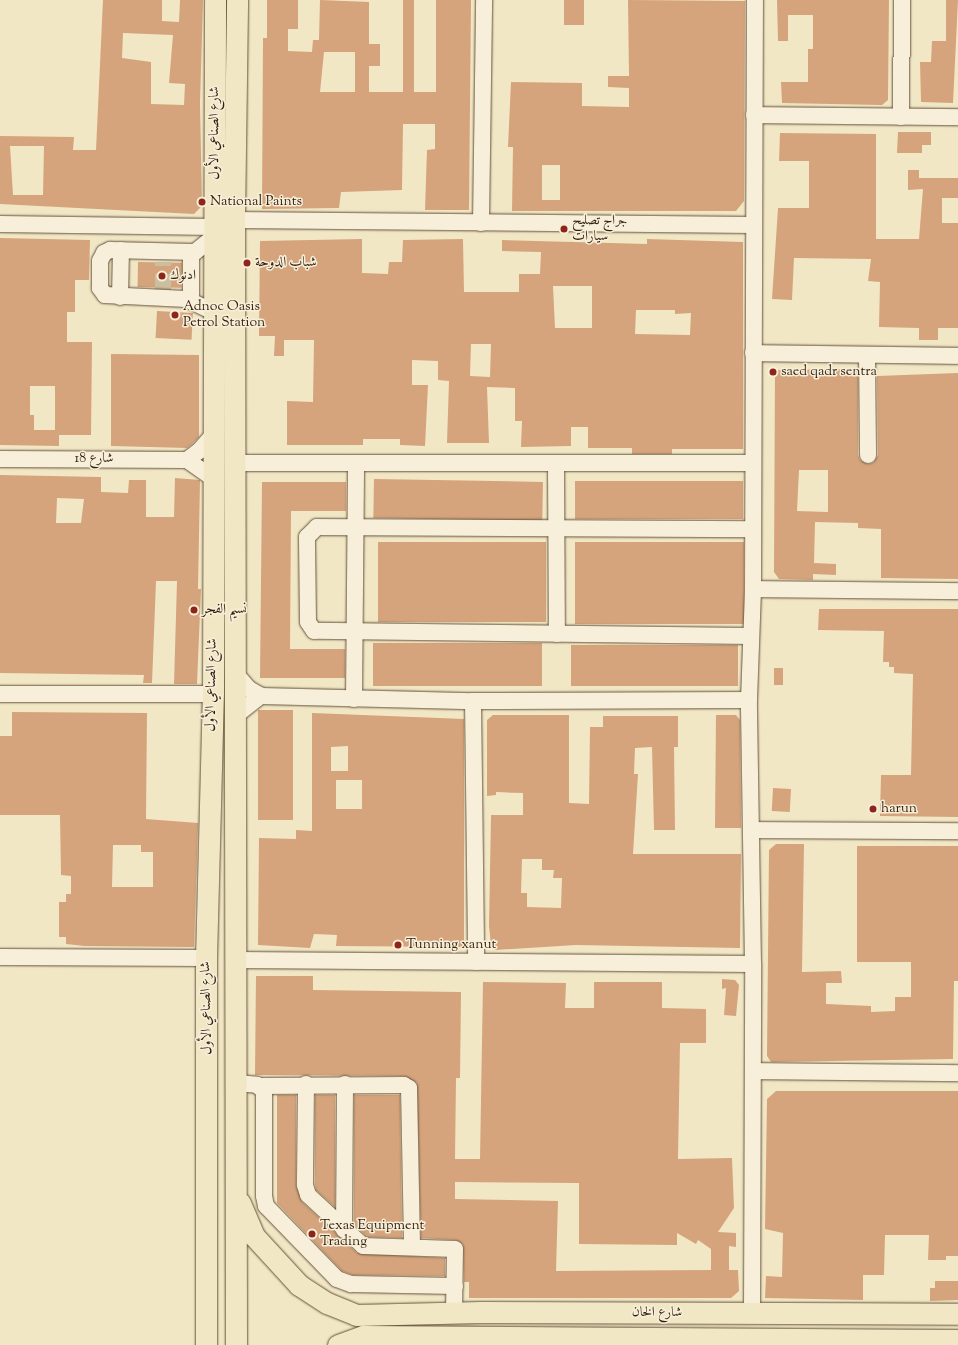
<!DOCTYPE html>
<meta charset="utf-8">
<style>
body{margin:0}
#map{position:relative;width:958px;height:1345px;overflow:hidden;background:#f2e7c5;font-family:"Sorts Mill Goudy",Amiri,serif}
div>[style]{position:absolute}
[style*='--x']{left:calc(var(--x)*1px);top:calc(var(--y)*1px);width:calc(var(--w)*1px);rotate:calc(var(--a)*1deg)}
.building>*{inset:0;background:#d5a37c;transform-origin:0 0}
.minor-tunnel>*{height:16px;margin-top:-8px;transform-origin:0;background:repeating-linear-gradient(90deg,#ccbfa0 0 16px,transparent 0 24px)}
.roads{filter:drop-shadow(0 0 1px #63513b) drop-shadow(0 0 1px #63513b)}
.minor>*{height:16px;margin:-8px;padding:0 8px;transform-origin:8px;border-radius:8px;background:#f7efd9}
.major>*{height:21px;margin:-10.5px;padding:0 10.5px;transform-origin:10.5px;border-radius:10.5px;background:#f2e7c5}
.dots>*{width:11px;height:11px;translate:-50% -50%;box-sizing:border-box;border:2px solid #f7efd9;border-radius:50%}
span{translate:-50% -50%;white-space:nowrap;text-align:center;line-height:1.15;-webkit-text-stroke:3px #f7efd9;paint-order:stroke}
.street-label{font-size:14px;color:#331f0d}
.poi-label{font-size:14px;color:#331f0d}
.left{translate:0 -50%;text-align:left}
</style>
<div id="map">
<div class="building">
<i style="clip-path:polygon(evenodd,103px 0,162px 0,162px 21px,179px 22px,180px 0,203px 0,200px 103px,202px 206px,194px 214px,0 204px,0 136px,74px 137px,73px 150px,96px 150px,103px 0,123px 33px,173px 35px,169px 83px,185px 84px,184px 105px,151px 104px,151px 62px,122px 58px,123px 33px,103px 0,10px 146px,44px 146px,43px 195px,13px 195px,10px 146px)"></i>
<i style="clip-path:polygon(evenodd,267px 0,298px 0,298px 29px,288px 29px,288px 51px,312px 52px,313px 40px,319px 40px,320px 0,369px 2px,369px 44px,380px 44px,380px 66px,369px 66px,369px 92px,403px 92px,403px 0,414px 0,414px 92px,436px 92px,436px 0,471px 0,469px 210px,425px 210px,427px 150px,435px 149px,435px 124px,403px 124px,402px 190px,341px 192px,339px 208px,262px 209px,263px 38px,267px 38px,267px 0,324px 52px,355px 52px,355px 92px,320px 92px,324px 52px)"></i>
<i style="left:564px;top:0;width:20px;height:25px"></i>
<i style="clip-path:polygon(evenodd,628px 0,745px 1px,744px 201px,736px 211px,512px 211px,513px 147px,508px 147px,511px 82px,582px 83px,582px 106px,629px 107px,629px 88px,608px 87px,608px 76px,629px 76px,628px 0,542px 165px,560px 165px,560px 200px,542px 200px,542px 165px)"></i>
<i style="clip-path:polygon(777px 0,889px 0,888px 100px,882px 105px,782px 103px,781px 82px,808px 82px,808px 49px,813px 49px,813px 15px,788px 15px,788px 41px,778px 41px)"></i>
<i style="clip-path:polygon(946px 0,958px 0,953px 103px,921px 102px,920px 62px,931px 62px,932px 41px,946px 41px)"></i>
<i style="clip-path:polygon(898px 132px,931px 132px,931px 145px,922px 145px,922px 153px,897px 153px)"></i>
<i style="clip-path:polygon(780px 133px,876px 134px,876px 239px,919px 239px,923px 189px,908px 190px,908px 170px,919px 170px,919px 178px,958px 178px,958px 198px,942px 198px,942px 223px,958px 223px,958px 328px,938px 328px,938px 340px,919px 340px,919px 328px,879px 327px,880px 282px,868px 281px,871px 259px,794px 258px,792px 300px,772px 299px,778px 208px,809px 208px,809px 161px,779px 161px)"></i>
<i style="clip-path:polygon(evenodd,0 238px,90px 240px,89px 280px,75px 280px,75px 312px,67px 312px,67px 342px,92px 342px,91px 435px,59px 435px,59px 446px,0 445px,0 238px,30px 386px,55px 386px,55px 430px,34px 430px,34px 415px,30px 415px,30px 386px)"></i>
<i style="clip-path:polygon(evenodd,362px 239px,362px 273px,388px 274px,389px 262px,402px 262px,403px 240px,463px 239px,464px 292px,519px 292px,519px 274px,540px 274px,541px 252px,502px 251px,502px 240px,647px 244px,647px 239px,743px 242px,743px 449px,672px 449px,672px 454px,632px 454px,632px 448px,588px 448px,588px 427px,571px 427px,571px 446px,521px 447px,522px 421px,515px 421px,515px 388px,487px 387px,489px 443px,447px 443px,449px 381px,438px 380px,438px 361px,412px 360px,412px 385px,428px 385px,425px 446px,400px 445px,400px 439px,363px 439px,363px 445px,287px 445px,287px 401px,313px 402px,314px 340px,284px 340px,284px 356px,274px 356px,275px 336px,259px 336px,260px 241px,362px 239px,553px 286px,592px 286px,592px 328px,555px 328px,553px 286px,362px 239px,636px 310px,675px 310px,675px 314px,691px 313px,690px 335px,635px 334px,636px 310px,362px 239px,471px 344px,491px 344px,490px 377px,470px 376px,471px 344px)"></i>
<i style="left:138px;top:262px;width:44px;height:25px;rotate:1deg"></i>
<i style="left:157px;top:311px;width:36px;height:27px;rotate:3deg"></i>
<i style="clip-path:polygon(111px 354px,199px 355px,199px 437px,192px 444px,187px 448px,111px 446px)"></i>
<i style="clip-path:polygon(evenodd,858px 369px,858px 455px,860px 460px,868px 464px,873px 463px,878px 455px,877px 376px,958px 373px,958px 579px,881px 578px,881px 529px,858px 528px,858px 523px,815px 522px,814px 563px,836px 564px,836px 575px,813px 574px,813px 580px,779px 579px,774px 572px,775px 370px,858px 369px,799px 470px,828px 470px,828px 512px,797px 511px,799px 470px)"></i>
<i style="clip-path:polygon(evenodd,0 475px,101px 477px,101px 492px,128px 493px,129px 480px,146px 480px,146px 517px,174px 517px,175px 478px,200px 480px,198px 589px,201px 589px,197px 684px,174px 684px,177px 581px,156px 581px,152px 683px,143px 683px,144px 675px,0 673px,0 475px,57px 498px,84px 499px,81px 523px,56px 523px,57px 498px)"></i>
<i style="left:374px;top:479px;width:169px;height:39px;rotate:1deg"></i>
<i style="left:575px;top:481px;width:168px;height:38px"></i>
<i style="clip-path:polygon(262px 482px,346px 482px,346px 511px,291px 511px,290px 649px,345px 649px,345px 678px,260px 678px)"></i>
<i style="left:378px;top:542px;width:168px;height:80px"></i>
<i style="left:575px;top:542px;width:169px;height:82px"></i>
<i style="clip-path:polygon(819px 609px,958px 609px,958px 817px,880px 816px,881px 775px,911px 775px,913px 674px,894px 673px,894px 667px,889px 667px,889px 662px,883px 662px,884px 631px,818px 630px)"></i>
<i style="left:373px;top:643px;width:169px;height:43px"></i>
<i style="left:571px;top:645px;width:167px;height:41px"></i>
<i style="left:774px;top:668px;width:9px;height:17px"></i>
<i style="left:258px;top:710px;width:35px;height:110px"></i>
<i style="clip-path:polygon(evenodd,12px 712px,147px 713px,146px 819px,198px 823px,194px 947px,85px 946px,66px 944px,66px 937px,59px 937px,59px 902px,66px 902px,66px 894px,71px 894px,71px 876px,61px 875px,60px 815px,0 815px,0 736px,12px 736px,12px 712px,113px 845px,141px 845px,141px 852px,153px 852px,153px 887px,112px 887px,113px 845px)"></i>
<i style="clip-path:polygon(evenodd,312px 713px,464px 719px,464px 947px,336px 946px,337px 935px,314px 934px,310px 948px,258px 945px,259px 838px,296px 839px,296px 830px,312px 831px,312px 713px,348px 746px,348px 771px,331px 771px,331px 747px,348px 746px,312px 713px,336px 780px,362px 780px,362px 809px,336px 809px,336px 780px)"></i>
<i style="clip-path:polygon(evenodd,493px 715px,569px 715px,569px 803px,589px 804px,590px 727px,603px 727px,603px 716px,678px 716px,678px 747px,674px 747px,675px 830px,654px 830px,652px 747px,635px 748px,634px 774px,638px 774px,633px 854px,741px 854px,740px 948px,576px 945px,495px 950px,491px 945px,489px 926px,491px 815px,523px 815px,523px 793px,496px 792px,496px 795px,487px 796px,487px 720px,493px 715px,522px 859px,542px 859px,542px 870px,554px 870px,553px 878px,562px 878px,561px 908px,527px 907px,527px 893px,521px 893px,522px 859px)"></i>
<i style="clip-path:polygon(716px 715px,736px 715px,740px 720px,741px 828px,715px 828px)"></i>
<i style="left:773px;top:788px;width:18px;height:23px;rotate:3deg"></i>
<i style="clip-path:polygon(776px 844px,804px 844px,802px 972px,841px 971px,842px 983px,826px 983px,826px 1004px,871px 1006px,871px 1012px,895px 1011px,895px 997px,911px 997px,911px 962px,857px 962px,857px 846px,958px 846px,958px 981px,954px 981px,953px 1059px,771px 1062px,767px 1056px,769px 850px)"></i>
<i style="clip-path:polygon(evenodd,256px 976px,313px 976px,313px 990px,461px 992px,460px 1078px,456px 1078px,455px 1159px,480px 1159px,483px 982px,566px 983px,565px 1008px,594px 1008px,594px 982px,662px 982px,662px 1008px,706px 1009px,706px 1043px,680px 1043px,678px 1159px,732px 1158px,734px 1208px,718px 1232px,736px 1233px,736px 1247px,729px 1246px,729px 1270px,738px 1270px,739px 1291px,731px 1298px,469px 1298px,469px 1282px,464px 1282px,463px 1244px,455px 1240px,421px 1238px,417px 1083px,404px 1076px,255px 1075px,256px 976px,455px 1182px,579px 1183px,579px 1244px,677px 1245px,677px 1233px,696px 1244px,698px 1240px,711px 1249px,711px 1270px,556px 1271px,558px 1201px,455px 1199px,455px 1182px)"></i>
<i style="clip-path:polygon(722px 979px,735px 980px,739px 985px,736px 1016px,724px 1015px,726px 988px,722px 989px)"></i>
<i style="clip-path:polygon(776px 1091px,958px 1091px,958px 1256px,946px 1256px,946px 1260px,928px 1260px,929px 1235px,885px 1235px,884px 1275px,863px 1275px,863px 1300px,765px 1298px,766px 1276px,782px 1277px,783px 1233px,765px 1229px,767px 1099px)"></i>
<i style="clip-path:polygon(277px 1095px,296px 1095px,296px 1185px,302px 1202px,357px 1253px,445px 1258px,445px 1276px,353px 1275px,342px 1271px,277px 1203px)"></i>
<i style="clip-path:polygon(315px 1095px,335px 1095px,335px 1207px,316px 1190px,315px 1184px)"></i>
<i style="clip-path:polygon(354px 1095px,400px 1095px,402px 1238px,367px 1237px,354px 1224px)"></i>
<i style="clip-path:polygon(935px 1281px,958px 1281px,958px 1300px,930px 1301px,930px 1288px,935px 1288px)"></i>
</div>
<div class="minor-tunnel">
<i style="--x:163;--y:290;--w:28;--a:-90"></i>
</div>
<div class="roads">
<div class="minor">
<i style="--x:754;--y:115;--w:204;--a:0.6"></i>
<i style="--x:901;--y:117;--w:117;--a:-89.5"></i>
<i style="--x:234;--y:220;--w:519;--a:0.55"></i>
<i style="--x:481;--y:223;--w:223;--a:-89.2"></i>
<i style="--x:0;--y:224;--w:215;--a:0.8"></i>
<i style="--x:191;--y:253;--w:47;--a:90"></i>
<i style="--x:120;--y:297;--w:47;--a:-88.8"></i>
<i style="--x:214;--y:312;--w:31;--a:-155"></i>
<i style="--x:186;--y:299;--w:81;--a:-177.2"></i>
<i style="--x:105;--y:295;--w:9;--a:-126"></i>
<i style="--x:100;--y:288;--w:27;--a:-90"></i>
<i style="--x:100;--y:261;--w:9;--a:-63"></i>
<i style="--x:104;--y:253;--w:7;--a:-27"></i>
<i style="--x:110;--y:250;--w:85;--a:1.3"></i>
<i style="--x:195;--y:252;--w:26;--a:-39"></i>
<i style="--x:753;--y:353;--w:205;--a:0.8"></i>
<i style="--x:867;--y:355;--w:100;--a:89.4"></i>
<i style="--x:0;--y:459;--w:187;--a:0.3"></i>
<i style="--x:187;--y:460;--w:32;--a:35"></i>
<i style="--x:187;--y:460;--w:15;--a:-37"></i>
<i style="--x:199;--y:451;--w:21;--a:-49"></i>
<i style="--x:236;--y:463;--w:516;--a:0"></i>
<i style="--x:556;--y:464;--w:170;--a:89.7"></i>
<i style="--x:753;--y:589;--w:205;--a:0.6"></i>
<i style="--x:751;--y:636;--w:437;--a:-179.3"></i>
<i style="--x:314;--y:631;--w:11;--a:-124"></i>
<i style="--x:308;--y:622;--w:85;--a:-90.7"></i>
<i style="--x:307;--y:537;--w:14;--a:-45"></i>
<i style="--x:317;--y:527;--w:434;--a:0.3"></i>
<i style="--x:235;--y:673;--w:21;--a:49"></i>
<i style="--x:249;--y:689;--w:14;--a:30"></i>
<i style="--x:261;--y:696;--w:212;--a:1.4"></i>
<i style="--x:473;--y:701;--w:276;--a:-0.2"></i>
<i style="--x:0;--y:694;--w:213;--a:0"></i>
<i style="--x:354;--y:699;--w:236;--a:-89.5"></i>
<i style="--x:473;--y:701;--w:261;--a:89.3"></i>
<i style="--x:235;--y:716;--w:33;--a:-38"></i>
<i style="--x:751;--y:830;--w:207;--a:0.3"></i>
<i style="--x:0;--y:957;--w:206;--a:0.3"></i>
<i style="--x:235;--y:960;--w:518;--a:0.44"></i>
<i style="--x:753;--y:1071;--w:205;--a:0.6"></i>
<i style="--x:236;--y:1083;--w:21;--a:5"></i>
<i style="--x:257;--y:1085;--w:9;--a:41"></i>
<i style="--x:264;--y:1091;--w:105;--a:90"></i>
<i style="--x:264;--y:1196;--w:10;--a:79"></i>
<i style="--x:266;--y:1206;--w:102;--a:45.8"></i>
<i style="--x:337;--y:1279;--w:15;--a:20"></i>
<i style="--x:351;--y:1284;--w:104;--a:1.1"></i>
<i style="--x:306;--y:1084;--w:101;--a:90.6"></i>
<i style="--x:305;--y:1185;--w:10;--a:73"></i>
<i style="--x:308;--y:1195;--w:75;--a:42.8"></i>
<i style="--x:363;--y:1246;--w:92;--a:1.9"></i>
<i style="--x:455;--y:1249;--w:64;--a:90.9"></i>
<i style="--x:260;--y:1086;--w:144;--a:-0.4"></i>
<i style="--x:404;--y:1085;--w:6;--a:31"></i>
<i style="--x:409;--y:1088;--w:158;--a:88.9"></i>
<i style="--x:344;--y:1230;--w:146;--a:-89.6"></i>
<i style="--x:752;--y:1313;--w:349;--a:-89.8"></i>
<i style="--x:753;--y:964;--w:264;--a:-90.9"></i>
<i style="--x:749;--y:700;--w:111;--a:-87.9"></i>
<i style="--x:753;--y:589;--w:589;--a:-89.81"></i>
</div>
<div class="major">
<i style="--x:240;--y:1203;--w:36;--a:67"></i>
<i style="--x:254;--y:1236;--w:67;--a:47.4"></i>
<i style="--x:299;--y:1285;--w:33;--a:33"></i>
<i style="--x:327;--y:1303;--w:31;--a:22"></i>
<i style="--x:356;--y:1315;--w:125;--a:-1.4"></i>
<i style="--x:481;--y:1312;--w:477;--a:0.2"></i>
<i style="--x:206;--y:1345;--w:387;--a:-90"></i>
<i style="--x:206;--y:958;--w:264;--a:-88.5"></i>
<i style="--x:213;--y:694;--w:694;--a:-89.83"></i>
<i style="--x:236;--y:1345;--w:1125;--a:-90.1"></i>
<i style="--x:234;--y:220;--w:220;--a:-89.2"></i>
<i style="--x:338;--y:1345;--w:27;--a:-20"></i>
<i style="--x:363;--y:1336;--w:595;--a:0.39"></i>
</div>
</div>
<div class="dots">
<i style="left:202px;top:202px;background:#8f2418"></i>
<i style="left:564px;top:229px;background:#8f2418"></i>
<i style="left:247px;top:263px;background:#8f2418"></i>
<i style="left:162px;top:276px;background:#8f2418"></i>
<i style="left:175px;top:315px;background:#8f2418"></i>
<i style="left:773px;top:372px;background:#8f2418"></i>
<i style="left:194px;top:610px;background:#8f2418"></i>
<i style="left:873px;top:809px;background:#8f2418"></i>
<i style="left:398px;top:945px;background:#8f2418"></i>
<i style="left:312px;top:1234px;background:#8f2418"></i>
</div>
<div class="street-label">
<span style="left:215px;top:133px;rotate:-90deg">شارع الصناعي الأول</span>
<span style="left:94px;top:459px">شارع 18</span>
<span style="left:212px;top:685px;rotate:-89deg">شارع الصناعي الأول</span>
<span style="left:207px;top:1008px;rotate:-91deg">شارع الصناعي الأول</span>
<span style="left:657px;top:1313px">شارع الخان</span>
</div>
<div class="poi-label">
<span class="left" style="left:210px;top:202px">National Paints</span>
<span class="left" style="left:572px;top:229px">جراج تصليح<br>سيارات</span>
<span class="left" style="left:255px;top:263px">شباب الدوحة</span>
<span class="left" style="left:170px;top:276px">ادنوك</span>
<span class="left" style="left:183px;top:315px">Adnoc Oasis<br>Petrol Station</span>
<span class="left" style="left:781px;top:372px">saed qadr sentra</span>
<span class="left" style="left:202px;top:610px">نسيم الفجر</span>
<span class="left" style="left:881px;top:809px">harun</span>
<span class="left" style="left:406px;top:945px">Tunning xanut</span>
<span class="left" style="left:320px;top:1234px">Texas Equipment<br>Trading</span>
</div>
</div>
